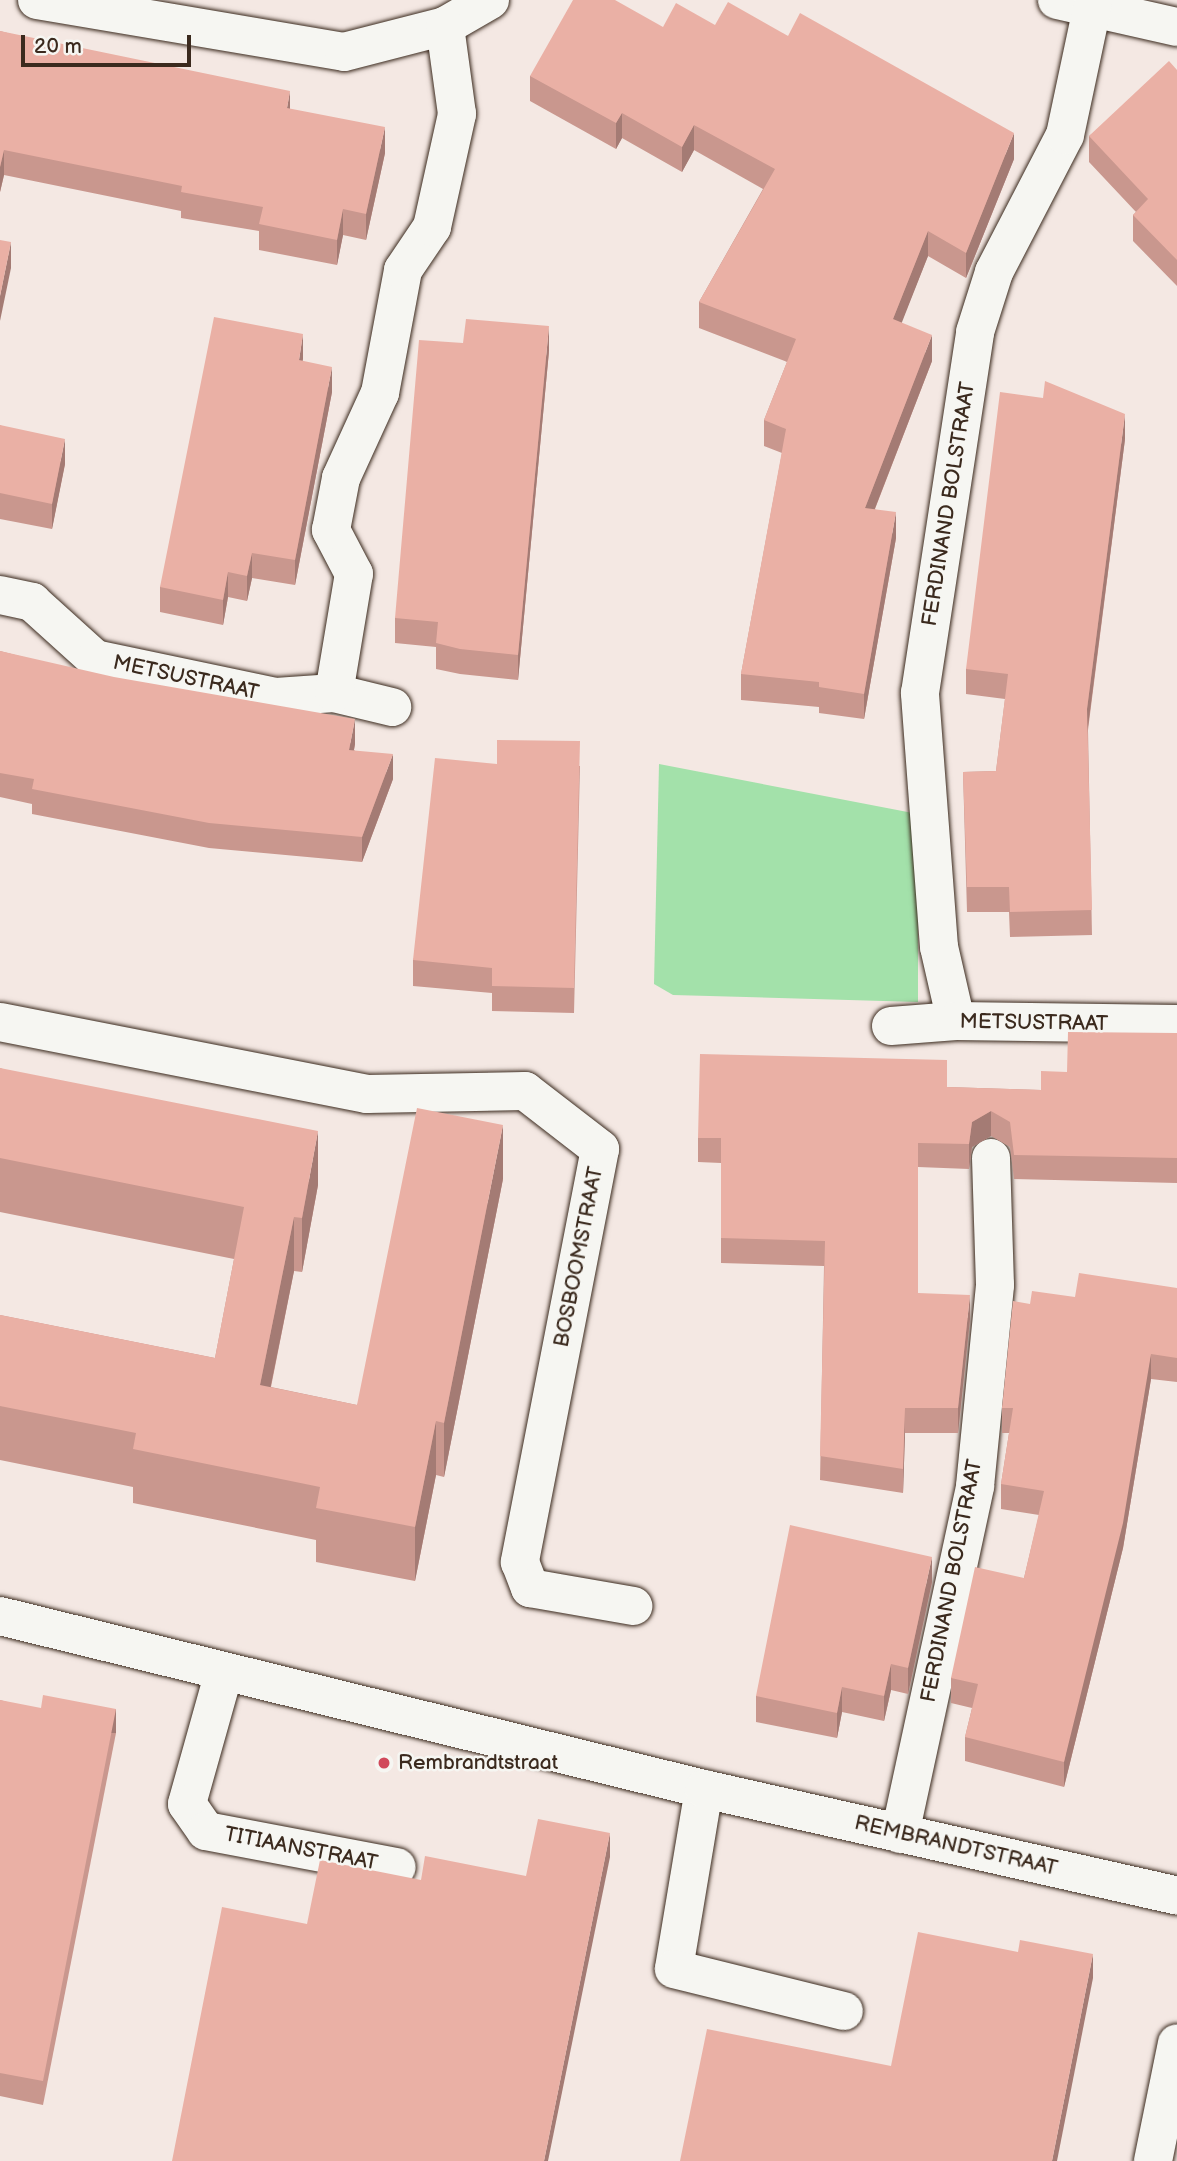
<!DOCTYPE html>
<style>
body{margin:0}
#map{position:relative;width:1177px;height:2161px;overflow:hidden;background:#f4e8e3;font-family:"Balsamiq Sans",sans-serif}
div>[style]{position:absolute}
[style*='--x']{left:calc(var(--x)*1px);top:calc(var(--y)*1px);width:calc(var(--w)*1px);rotate:calc(var(--a)*1deg)}
.green>*{inset:0;background:#a3e1aa}
.roads{filter:drop-shadow(0 0 2px #3b2a1e) drop-shadow(0 0 2px #3b2a1e)}
.street>*{height:38px;margin:-19px;padding:0 19px;transform-origin:19px;border-radius:19px;background:#f6f6f2}
.secondary>*{height:38px;margin:-19px;padding:0 19px;transform-origin:19px;border-radius:19px;background:#f6f6f2}
.wall>*{inset:0;background:#c9978e}
.shaded-wall>*{inset:0;background:#a47b74;transform-origin:0 0}
.building>*{inset:0;background:#eab0a5}
.dots>*{width:19px;height:19px;translate:-50% -50%;box-sizing:border-box;border:4px solid #f6f6f2;border-radius:50%}
span{translate:-50% -50%;white-space:nowrap;text-align:center;line-height:1.15;-webkit-text-stroke:5px #f6f6f2;paint-order:stroke}
.street-label{font-size:21px;color:#3b2a1e}
.poi-label{font-size:21px;color:#3b2a1e}
.left{translate:0 -50%;text-align:left}
.scale{position:absolute;left:21px;top:35px;width:170px;height:32px;box-sizing:border-box;border:4px solid #3b2a1e;border-top:0;padding-left:9px;font-size:21px;line-height:24px;white-space:nowrap;color:#3b2a1e;-webkit-text-stroke:5px #f6f6f2;paint-order:stroke}
</style>
<div id="map">
<div class="green">
<i style="clip-path:polygon(659px 764px,918px 814px,918px 1002px,673px 995px,654px 984px)"></i>
</div>
<div class="roads">
<div class="street">
<i style="--x:37;--y:0;--w:311;--a:9.6"></i>
<i style="--x:344;--y:52;--w:104;--a:-14.4"></i>
<i style="--x:445;--y:26;--w:52;--a:-30"></i>
<i style="--x:1057;--y:0;--w:123;--a:12.7"></i>
<i style="--x:0;--y:595;--w:33;--a:12"></i>
<i style="--x:32;--y:602;--w:85;--a:42.1"></i>
<i style="--x:95;--y:659;--w:185;--a:11.9"></i>
<i style="--x:276;--y:697;--w:58;--a:-3.9"></i>
<i style="--x:334;--y:693;--w:60;--a:13.6"></i>
<i style="--x:334;--y:693;--w:121;--a:-80.5"></i>
<i style="--x:354;--y:574;--w:50;--a:-117.6"></i>
<i style="--x:331;--y:530;--w:53;--a:-79.1"></i>
<i style="--x:341;--y:478;--w:94;--a:-65.4"></i>
<i style="--x:380;--y:393;--w:125;--a:-79.4"></i>
<i style="--x:403;--y:270;--w:52;--a:-56"></i>
<i style="--x:432;--y:227;--w:116;--a:-77.5"></i>
<i style="--x:457;--y:114;--w:89;--a:-97.8"></i>
<i style="--x:956;--y:1021;--w:76;--a:-102.9"></i>
<i style="--x:939;--y:947;--w:255;--a:-94.3"></i>
<i style="--x:920;--y:693;--w:365;--a:-81.3"></i>
<i style="--x:975;--y:332;--w:63;--a:-72.4"></i>
<i style="--x:994;--y:272;--w:154;--a:-62.6"></i>
<i style="--x:1065;--y:135;--w:130;--a:-78"></i>
<i style="--x:0;--y:1022;--w:374;--a:11.1"></i>
<i style="--x:367;--y:1094;--w:158;--a:-1.1"></i>
<i style="--x:525;--y:1091;--w:95;--a:37.7"></i>
<i style="--x:600;--y:1149;--w:421;--a:101"></i>
<i style="--x:520;--y:1562;--w:28;--a:69"></i>
<i style="--x:530;--y:1588;--w:105;--a:9.9"></i>
<i style="--x:891;--y:1026;--w:65;--a:-4.4"></i>
<i style="--x:956;--y:1021;--w:221;--a:0.8"></i>
<i style="--x:224;--y:1672;--w:137;--a:105.7"></i>
<i style="--x:187;--y:1804;--w:33;--a:55"></i>
<i style="--x:206;--y:1831;--w:194;--a:10.7"></i>
<i style="--x:704;--y:1789;--w:182;--a:99.5"></i>
<i style="--x:674;--y:1969;--w:175;--a:13.9"></i>
<i style="--x:900;--y:1834;--w:356;--a:-77.8"></i>
<i style="--x:975;--y:1486;--w:202;--a:-84.3"></i>
<i style="--x:995;--y:1285;--w:127;--a:-91.8"></i>
<i style="--x:1153;--y:2161;--w:120;--a:-78.5"></i>
</div>
<div class="secondary">
<i style="--x:0;--y:1616;--w:725;--a:13.81"></i>
<i style="--x:704;--y:1789;--w:485;--a:12.7"></i>
</div>
</div>
<div class="wall">
<i style="clip-path:polygon(715px 25px,788px 36px,1014px 159px,966px 278px,928px 256px,901px 323px,932px 361px,875px 509px,896px 538px,864px 719px,819px 713px,819px 707px,741px 700px,741px 674px,782px 453px,764px 446px,764px 420px,787px 362px,699px 328px,699px 302px,763px 189px,694px 150px,682px 172px,622px 138px,616px 149px,530px 101px,530px 76px,663px 27px)"></i>
<i style="clip-path:polygon(0 31px,290px 109px,385px 153px,366px 240px,343px 235px,337px 265px,259px 250px,259px 231px,181px 218px,181px 211px,4px 175px,0 192px)"></i>
<i style="clip-path:polygon(1177px 70px,1177px 286px,1133px 241px,1133px 215px,1136px 212px,1089px 162px,1089px 136px)"></i>
<i style="clip-path:polygon(549px 351px,518px 680px,460px 674px,436px 669px,436px 647px,395px 643px,395px 618px)"></i>
<i style="clip-path:polygon(303px 361px,332px 392px,295px 585px,252px 578px,247px 601px,228px 597px,223px 625px,160px 612px,160px 587px)"></i>
<i style="clip-path:polygon(0 425px,65px 464px,52px 529px,0 519px)"></i>
<i style="clip-path:polygon(1125px 439px,1088px 730px,1092px 935px,1010px 937px,1009px 912px,967px 912px,963px 772px,996px 771px,1005px 699px,966px 694px,966px 669px)"></i>
<i style="clip-path:polygon(0 651px,355px 744px,354px 750px,393px 779px,362px 862px,209px 848px,32px 814px,32px 804px,0 797px)"></i>
<i style="clip-path:polygon(497px 764px,580px 766px,574px 1013px,492px 1011px,492px 993px,413px 986px,413px 960px)"></i>
<i style="clip-path:polygon(1177px 1033px,1177px 1183px,1014px 1179px,1010px 1147px,991px 1136px,972px 1147px,969px 1169px,918px 1167px,918px 1293px,970px 1319px,958px 1433px,905px 1433px,903px 1493px,820px 1480px,824px 1266px,721px 1263px,721px 1163px,698px 1162px,698px 1138px,947px 1087px,1041px 1090px,1067px 1072px)"></i>
<i style="clip-path:polygon(0 1068px,318px 1185px,302px 1272px,294px 1271px,271px 1387px,357px 1405px,503px 1179px,444px 1477px,436px 1475px,415px 1581px,316px 1562px,316px 1540px,133px 1503px,133px 1487px,0 1460px,0 1315px,215px 1358px,234px 1259px,0 1212px)"></i>
<i style="clip-path:polygon(1177px 1288px,1177px 1382px,1151px 1379px,1123px 1548px,1064px 1787px,965px 1761px,965px 1737px,972px 1708px,951px 1703px,951px 1678px,1024px 1578px,1039px 1515px,1001px 1509px,1001px 1484px,1009px 1433px,1002px 1433px,1002px 1408px,1030px 1304px,1075px 1297px)"></i>
<i style="clip-path:polygon(932px 1582px,908px 1694px,891px 1690px,884px 1721px,842px 1712px,837px 1738px,756px 1722px,756px 1696px)"></i>
<i style="clip-path:polygon(0 1700px,116px 1733px,43px 2105px,0 2096px)"></i>
</div>
<div class="shaded-wall">
<i style="clip-path:polygon(290px 91px,290px 117px,287px 108px)"></i>
<i style="clip-path:polygon(622px 113px,622px 138px,616px 149px,616px 123px)"></i>
<i style="clip-path:polygon(694px 125px,694px 150px,682px 172px,682px 147px)"></i>
<i style="clip-path:polygon(385px 127px,385px 153px,366px 240px,366px 214px)"></i>
<i style="clip-path:polygon(1014px 133px,1014px 159px,966px 278px,966px 253px)"></i>
<i style="clip-path:polygon(4px 150px,4px 175px,0 192px,0 167px)"></i>
<i style="clip-path:polygon(343px 209px,343px 235px,337px 265px,337px 240px)"></i>
<i style="clip-path:polygon(928px 231px,928px 256px,893px 345px,893px 319px)"></i>
<i style="clip-path:polygon(11px 242px,11px 268px,0 321px,0 296px)"></i>
<i style="clip-path:polygon(549px 326px,549px 351px,518px 680px,518px 655px)"></i>
<i style="clip-path:polygon(303px 334px,303px 359px,299px 385px,299px 360px)"></i>
<i style="clip-path:polygon(932px 335px,932px 361px,865px 534px,865px 508px)"></i>
<i style="clip-path:polygon(332px 367px,332px 392px,295px 585px,295px 560px)"></i>
<i style="clip-path:polygon(1125px 414px,1125px 439px,1087px 734px,1087px 709px)"></i>
<i style="clip-path:polygon(65px 439px,65px 464px,52px 529px,52px 504px)"></i>
<i style="clip-path:polygon(896px 512px,896px 538px,864px 719px,864px 694px)"></i>
<i style="clip-path:polygon(252px 553px,252px 578px,247px 601px,247px 576px)"></i>
<i style="clip-path:polygon(228px 572px,228px 597px,223px 625px,223px 600px)"></i>
<i style="clip-path:polygon(355px 719px,355px 744px,349px 775px,349px 750px)"></i>
<i style="clip-path:polygon(393px 754px,393px 779px,362px 862px,362px 837px)"></i>
<i style="clip-path:polygon(991px 1111px,991px 1136px,972px 1147px,969px 1169px,969px 1144px,972px 1122px)"></i>
<i style="clip-path:polygon(503px 1125px,503px 1179px,444px 1477px,444px 1423px)"></i>
<i style="clip-path:polygon(318px 1131px,318px 1185px,302px 1272px,302px 1218px)"></i>
<i style="clip-path:polygon(294px 1217px,294px 1271px,260px 1439px,260px 1385px)"></i>
<i style="clip-path:polygon(970px 1295px,970px 1319px,958px 1433px,958px 1408px)"></i>
<i style="clip-path:polygon(1151px 1354px,1151px 1379px,1123px 1548px,1064px 1787px,1064px 1762px)"></i>
<i style="clip-path:polygon(905px 1408px,905px 1433px,903px 1493px,903px 1469px)"></i>
<i style="clip-path:polygon(436px 1421px,436px 1475px,415px 1581px,415px 1527px)"></i>
<i style="clip-path:polygon(932px 1557px,932px 1582px,908px 1694px,908px 1668px)"></i>
<i style="clip-path:polygon(891px 1664px,891px 1690px,884px 1721px,884px 1696px)"></i>
<i style="clip-path:polygon(842px 1687px,842px 1712px,837px 1738px,837px 1713px)"></i>
<i style="left:116px;top:1709px;width:24px;height:379px;rotate:90deg"></i>
<i style="clip-path:polygon(610px 1833px,610px 1857px,548px 2161px,544px 2161px)"></i>
<i style="clip-path:polygon(1093px 1954px,1093px 1978px,1057px 2161px,1052px 2161px)"></i>
</div>
<div class="building">
<i style="clip-path:polygon(573px 0,615px 0,663px 27px,676px 3px,715px 25px,728px 2px,788px 36px,800px 13px,1014px 133px,966px 253px,928px 231px,893px 319px,932px 335px,865px 508px,896px 512px,864px 694px,819px 687px,819px 682px,741px 674px,786px 429px,764px 420px,796px 339px,699px 302px,775px 169px,694px 125px,682px 147px,622px 113px,616px 123px,530px 76px)"></i>
<i style="clip-path:polygon(0 31px,290px 91px,287px 108px,385px 127px,366px 214px,343px 209px,337px 240px,259px 224px,263px 207px,181px 192px,182px 186px,4px 150px,0 167px)"></i>
<i style="clip-path:polygon(1169px 61px,1177px 70px,1177px 260px,1133px 215px,1148px 199px,1089px 136px)"></i>
<i style="clip-path:polygon(0 240px,11px 242px,0 296px)"></i>
<i style="clip-path:polygon(214px 317px,303px 334px,299px 360px,332px 367px,295px 560px,252px 553px,247px 576px,228px 572px,223px 600px,160px 587px)"></i>
<i style="clip-path:polygon(466px 319px,549px 326px,518px 655px,460px 649px,436px 643px,438px 622px,395px 618px,419px 340px,463px 343px)"></i>
<i style="clip-path:polygon(1045px 381px,1125px 414px,1087px 709px,1092px 910px,1010px 912px,1009px 887px,967px 887px,963px 772px,996px 771px,1008px 674px,966px 669px,1000px 392px,1043px 398px)"></i>
<i style="clip-path:polygon(0 425px,65px 439px,52px 504px,0 493px)"></i>
<i style="clip-path:polygon(0 651px,114px 677px,355px 719px,349px 750px,393px 754px,362px 837px,209px 823px,32px 789px,34px 779px,0 773px)"></i>
<i style="clip-path:polygon(497px 740px,580px 741px,574px 988px,492px 986px,492px 968px,413px 960px,435px 758px,497px 764px)"></i>
<i style="clip-path:polygon(1068px 1032px,1177px 1033px,1177px 1158px,1014px 1155px,1010px 1122px,991px 1111px,972px 1122px,969px 1144px,918px 1143px,918px 1293px,970px 1295px,958px 1408px,905px 1408px,903px 1469px,820px 1456px,825px 1241px,721px 1238px,721px 1138px,698px 1138px,700px 1054px,947px 1060px,947px 1087px,1041px 1090px,1041px 1071px,1067px 1072px)"></i>
<i style="clip-path:polygon(0 1068px,318px 1131px,302px 1218px,294px 1217px,260px 1385px,357px 1405px,417px 1108px,503px 1125px,444px 1423px,436px 1421px,415px 1527px,316px 1508px,320px 1487px,133px 1449px,136px 1433px,0 1406px,0 1315px,215px 1358px,244px 1207px,0 1158px)"></i>
<i style="clip-path:polygon(1079px 1273px,1177px 1288px,1177px 1358px,1151px 1354px,1123px 1523px,1064px 1762px,965px 1737px,978px 1684px,951px 1678px,975px 1567px,1024px 1578px,1044px 1491px,1001px 1484px,1013px 1408px,1002px 1408px,1013px 1301px,1030px 1304px,1032px 1291px,1075px 1297px)"></i>
<i style="clip-path:polygon(790px 1525px,932px 1557px,908px 1668px,891px 1664px,884px 1696px,842px 1687px,837px 1713px,756px 1696px)"></i>
<i style="clip-path:polygon(43px 1695px,116px 1709px,43px 2081px,0 2073px,0 1700px,41px 1708px)"></i>
<i style="clip-path:polygon(538px 1819px,610px 1833px,544px 2161px,172px 2161px,222px 1907px,307px 1924px,320px 1860px,421px 1880px,425px 1856px,526px 1876px)"></i>
<i style="clip-path:polygon(918px 1932px,1018px 1952px,1020px 1940px,1093px 1954px,1052px 2161px,680px 2161px,707px 2029px,891px 2066px)"></i>
</div>
<div class="dots">
<i style="left:384px;top:1763px;background:#d1495b"></i>
</div>
<div class="street-label">
<span style="left:949px;top:504px;rotate:-81deg">FERDINAND BOLSTRAAT</span>
<span style="left:186px;top:678px;rotate:12deg">METSUSTRAAT</span>
<span style="left:1034px;top:1023px;rotate:1deg">METSUSTRAAT</span>
<span style="left:579px;top:1257px;rotate:-79deg">BOSBOOMSTRAAT</span>
<span style="left:952px;top:1581px;rotate:-79deg">FERDINAND BOLSTRAAT</span>
<span style="left:956px;top:1846px;rotate:13deg">REMBRANDTSTRAAT</span>
<span style="left:301px;top:1849px;rotate:11deg">TITIAANSTRAAT</span>
</div>
<div class="poi-label">
<span class="left" style="left:398px;top:1763px">Rembrandtstraat</span>
</div>
<div class="scale">20 m</div>
</div>
